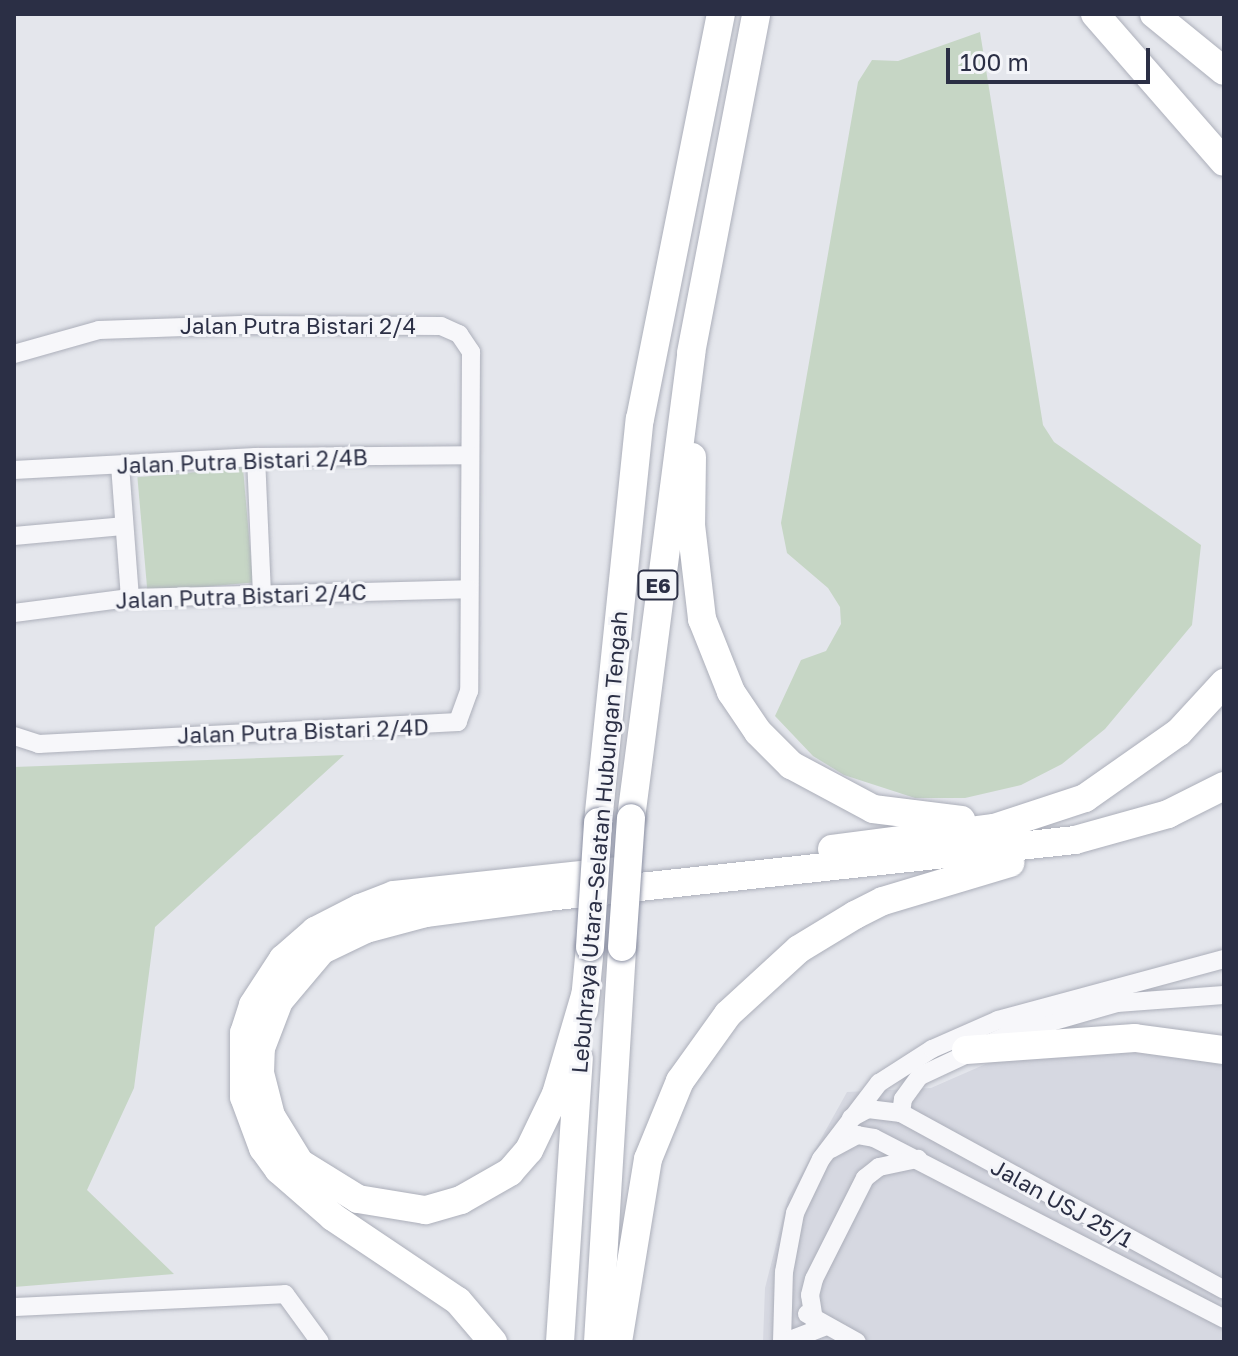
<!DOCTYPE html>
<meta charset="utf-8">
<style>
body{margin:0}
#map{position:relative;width:1238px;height:1356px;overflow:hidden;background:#e4e6ec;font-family:"Golos Text",sans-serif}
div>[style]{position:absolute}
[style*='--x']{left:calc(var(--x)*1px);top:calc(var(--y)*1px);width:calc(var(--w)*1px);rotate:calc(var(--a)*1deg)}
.built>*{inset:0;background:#d6d8e1}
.green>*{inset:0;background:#c6d6c5;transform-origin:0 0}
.roads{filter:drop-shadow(0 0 2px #acafba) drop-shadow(0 0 2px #acafba)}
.minor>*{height:18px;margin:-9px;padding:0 9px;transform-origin:9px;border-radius:9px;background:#f7f7fa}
.highway>*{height:28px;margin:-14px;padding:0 14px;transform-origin:14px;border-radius:14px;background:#fff}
.bridges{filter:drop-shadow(0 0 2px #8b90a3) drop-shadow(0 0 2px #8b90a3)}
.highway-bridge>*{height:28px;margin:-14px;padding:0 14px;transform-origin:14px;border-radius:14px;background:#fff}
span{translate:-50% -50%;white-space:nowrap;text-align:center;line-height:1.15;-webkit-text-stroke:6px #f4f5f9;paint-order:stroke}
.shield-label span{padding:2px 6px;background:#f4f5f9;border:2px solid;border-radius:6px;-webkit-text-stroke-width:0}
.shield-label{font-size:20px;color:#2b2f45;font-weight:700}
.street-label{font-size:22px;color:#2b2f45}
.frame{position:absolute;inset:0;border:16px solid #2b2f45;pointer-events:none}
.scale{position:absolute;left:946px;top:48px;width:204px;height:36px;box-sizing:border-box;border:4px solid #2b2f45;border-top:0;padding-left:10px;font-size:24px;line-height:28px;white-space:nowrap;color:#2b2f45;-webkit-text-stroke:6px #f4f5f9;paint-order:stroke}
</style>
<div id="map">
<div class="built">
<i style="clip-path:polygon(1091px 1047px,1174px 1052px,1224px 1066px,1224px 1342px,763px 1342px,765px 1288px,788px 1198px,847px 1092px,931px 1088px,988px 1063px)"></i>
</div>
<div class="green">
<i style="clip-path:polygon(980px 32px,1043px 425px,1054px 442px,1201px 545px,1192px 625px,1105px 729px,1062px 764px,1021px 785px,965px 798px,915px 798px,844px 775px,813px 756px,775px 716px,801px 660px,826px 651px,841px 624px,840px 607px,828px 588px,787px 553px,781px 523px,858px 82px,872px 60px,898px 61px)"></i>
<i style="left:243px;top:468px;width:115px;height:106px;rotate:85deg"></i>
<i style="clip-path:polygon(344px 755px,155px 927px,134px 1088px,87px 1190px,174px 1274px,14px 1287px,14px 767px)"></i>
</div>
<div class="roads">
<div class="minor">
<i style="--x:14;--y:354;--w:88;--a:-15.8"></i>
<i style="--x:99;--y:330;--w:142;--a:-2"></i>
<i style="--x:241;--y:325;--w:200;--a:0.3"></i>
<i style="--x:441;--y:326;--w:20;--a:24"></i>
<i style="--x:459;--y:334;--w:22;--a:56"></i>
<i style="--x:471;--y:352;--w:339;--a:90.3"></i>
<i style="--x:469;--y:691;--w:33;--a:110"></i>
<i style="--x:458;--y:722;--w:420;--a:177"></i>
<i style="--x:39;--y:744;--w:26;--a:-162"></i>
<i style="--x:256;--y:457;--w:138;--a:87.5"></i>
<i style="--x:120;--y:465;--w:133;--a:85.7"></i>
<i style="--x:14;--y:470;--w:242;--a:-3.1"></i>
<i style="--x:256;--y:457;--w:214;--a:-0.5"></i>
<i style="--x:14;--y:536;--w:109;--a:-5.2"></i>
<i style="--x:14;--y:613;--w:117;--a:-7.4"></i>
<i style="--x:130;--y:598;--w:339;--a:-1.5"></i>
<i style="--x:901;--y:1113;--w:14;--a:-82"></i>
<i style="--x:903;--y:1099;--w:29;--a:-54"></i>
<i style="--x:920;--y:1076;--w:102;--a:-25.1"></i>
<i style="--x:1012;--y:1033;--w:109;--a:-15.9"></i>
<i style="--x:1117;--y:1003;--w:107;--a:-4.3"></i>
<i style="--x:851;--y:1118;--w:19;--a:-28"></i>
<i style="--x:868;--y:1109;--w:33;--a:7"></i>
<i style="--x:901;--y:1113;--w:368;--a:28.7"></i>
<i style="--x:831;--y:1149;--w:30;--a:-28"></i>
<i style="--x:857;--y:1135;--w:17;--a:10"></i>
<i style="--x:874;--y:1138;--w:394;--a:27.3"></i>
<i style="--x:14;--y:1307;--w:271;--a:-2.7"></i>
<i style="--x:285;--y:1294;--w:59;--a:53.9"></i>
<i style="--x:807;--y:1314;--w:57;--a:29.2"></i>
<i style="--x:814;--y:1320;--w:25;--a:-99"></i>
<i style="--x:810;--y:1295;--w:16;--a:-76"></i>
<i style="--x:814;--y:1279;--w:113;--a:-63.2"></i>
<i style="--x:865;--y:1178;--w:18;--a:-38"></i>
<i style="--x:879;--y:1167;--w:40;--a:-12"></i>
<i style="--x:782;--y:1342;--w:70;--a:-88.4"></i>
<i style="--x:784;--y:1272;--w:60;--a:-79.4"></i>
<i style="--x:795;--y:1213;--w:60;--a:-64.3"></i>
<i style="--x:821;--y:1159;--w:96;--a:-52.7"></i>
<i style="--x:879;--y:1083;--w:63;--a:-32.7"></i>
<i style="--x:932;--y:1049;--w:72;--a:-23.7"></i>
<i style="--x:998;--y:1020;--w:234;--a:-15.1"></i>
<i style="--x:785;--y:1342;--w:44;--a:-21.3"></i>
</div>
<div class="highway">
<i style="--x:1095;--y:14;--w:196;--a:48.9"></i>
<i style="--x:1154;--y:14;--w:90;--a:39.2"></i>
<i style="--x:692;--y:457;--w:68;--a:90.8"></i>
<i style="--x:691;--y:525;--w:95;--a:83.3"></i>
<i style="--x:702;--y:619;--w:79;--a:68.3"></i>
<i style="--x:731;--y:692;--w:48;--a:56"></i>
<i style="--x:758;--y:732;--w:47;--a:45"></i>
<i style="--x:791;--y:765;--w:93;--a:28.2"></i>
<i style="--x:873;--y:809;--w:89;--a:7.1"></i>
<i style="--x:631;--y:818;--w:469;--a:-82.6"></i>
<i style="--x:691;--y:353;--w:345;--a:-79.1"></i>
<i style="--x:598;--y:822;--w:405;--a:-84.1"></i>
<i style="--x:640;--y:419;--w:413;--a:-78.7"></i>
<i style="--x:832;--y:849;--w:163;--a:-7.4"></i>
<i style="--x:994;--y:828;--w:96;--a:-18.2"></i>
<i style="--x:1085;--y:798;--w:115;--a:-35.1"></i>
<i style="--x:1179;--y:732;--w:67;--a:-47.4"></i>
<i style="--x:586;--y:992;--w:106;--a:106.4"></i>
<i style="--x:556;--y:1094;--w:62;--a:115.7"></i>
<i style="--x:529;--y:1150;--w:29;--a:131"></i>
<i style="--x:510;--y:1172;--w:56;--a:150.3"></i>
<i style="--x:461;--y:1200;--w:37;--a:164"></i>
<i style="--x:425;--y:1210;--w:68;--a:-170.7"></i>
<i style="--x:358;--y:1199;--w:68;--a:-148.2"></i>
<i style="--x:300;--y:1163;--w:55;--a:-121.7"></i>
<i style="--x:271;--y:1116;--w:44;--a:-104.3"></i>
<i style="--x:260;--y:1073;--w:25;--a:-88"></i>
<i style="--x:261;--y:1048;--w:50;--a:-69"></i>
<i style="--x:279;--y:1001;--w:67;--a:-49.9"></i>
<i style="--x:322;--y:950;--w:49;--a:-25.5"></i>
<i style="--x:366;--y:929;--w:62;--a:-14.9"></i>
<i style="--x:426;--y:913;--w:122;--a:-7.5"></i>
<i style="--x:547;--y:897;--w:531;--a:-6.16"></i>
<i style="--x:1075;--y:840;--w:97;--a:-15.6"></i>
<i style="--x:1168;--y:814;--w:63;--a:-26.6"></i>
<i style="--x:584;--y:1010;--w:63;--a:-84.6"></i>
<i style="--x:966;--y:1050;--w:169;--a:-4.1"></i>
<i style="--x:1135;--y:1038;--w:90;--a:7.7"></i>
<i style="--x:493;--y:1342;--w:54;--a:-130.5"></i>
<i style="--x:458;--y:1301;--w:151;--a:-146.1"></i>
<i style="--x:333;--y:1217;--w:72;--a:-139"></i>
<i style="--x:279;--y:1170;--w:27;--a:-126"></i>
<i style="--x:263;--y:1148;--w:54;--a:-110.4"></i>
<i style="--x:244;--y:1097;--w:64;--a:-90"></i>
<i style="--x:244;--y:1033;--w:29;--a:-72"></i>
<i style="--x:253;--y:1005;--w:55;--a:-56.9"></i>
<i style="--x:283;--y:959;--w:43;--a:-41.2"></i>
<i style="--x:315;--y:931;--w:51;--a:-27.1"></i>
<i style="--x:360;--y:908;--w:36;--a:-21"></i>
<i style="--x:394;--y:895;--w:226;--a:-6.1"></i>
<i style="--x:560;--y:1342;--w:284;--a:-86.2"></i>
<i style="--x:598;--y:1342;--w:396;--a:-86.5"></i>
<i style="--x:618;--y:1342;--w:185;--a:-80.7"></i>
<i style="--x:648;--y:1159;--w:84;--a:-67.7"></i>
<i style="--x:680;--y:1081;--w:82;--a:-54.4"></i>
<i style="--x:728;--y:1014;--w:96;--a:-42.5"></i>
<i style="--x:799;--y:949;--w:66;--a:-31.3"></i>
<i style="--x:855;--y:915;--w:31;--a:-27"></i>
<i style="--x:883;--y:901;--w:133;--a:-16.7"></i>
</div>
</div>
<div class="bridges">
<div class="highway-bridge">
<i style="--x:590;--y:947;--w:125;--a:-86.3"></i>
<i style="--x:622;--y:947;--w:129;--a:-86"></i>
</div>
</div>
<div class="shield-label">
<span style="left:658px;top:585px">E6</span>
</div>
<div class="street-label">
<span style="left:298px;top:326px">Jalan Putra Bistari 2/4</span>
<span style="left:242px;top:461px;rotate:-2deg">Jalan Putra Bistari 2/4B</span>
<span style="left:241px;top:596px;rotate:-2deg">Jalan Putra Bistari 2/4C</span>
<span style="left:303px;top:731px;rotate:-2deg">Jalan Putra Bistari 2/4D</span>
<span style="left:599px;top:842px;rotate:-85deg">Lebuhraya Utara–Selatan Hubungan Tengah</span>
<span style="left:1062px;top:1203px;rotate:29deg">Jalan USJ 25/1</span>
</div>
<div class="frame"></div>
<div class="scale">100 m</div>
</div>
